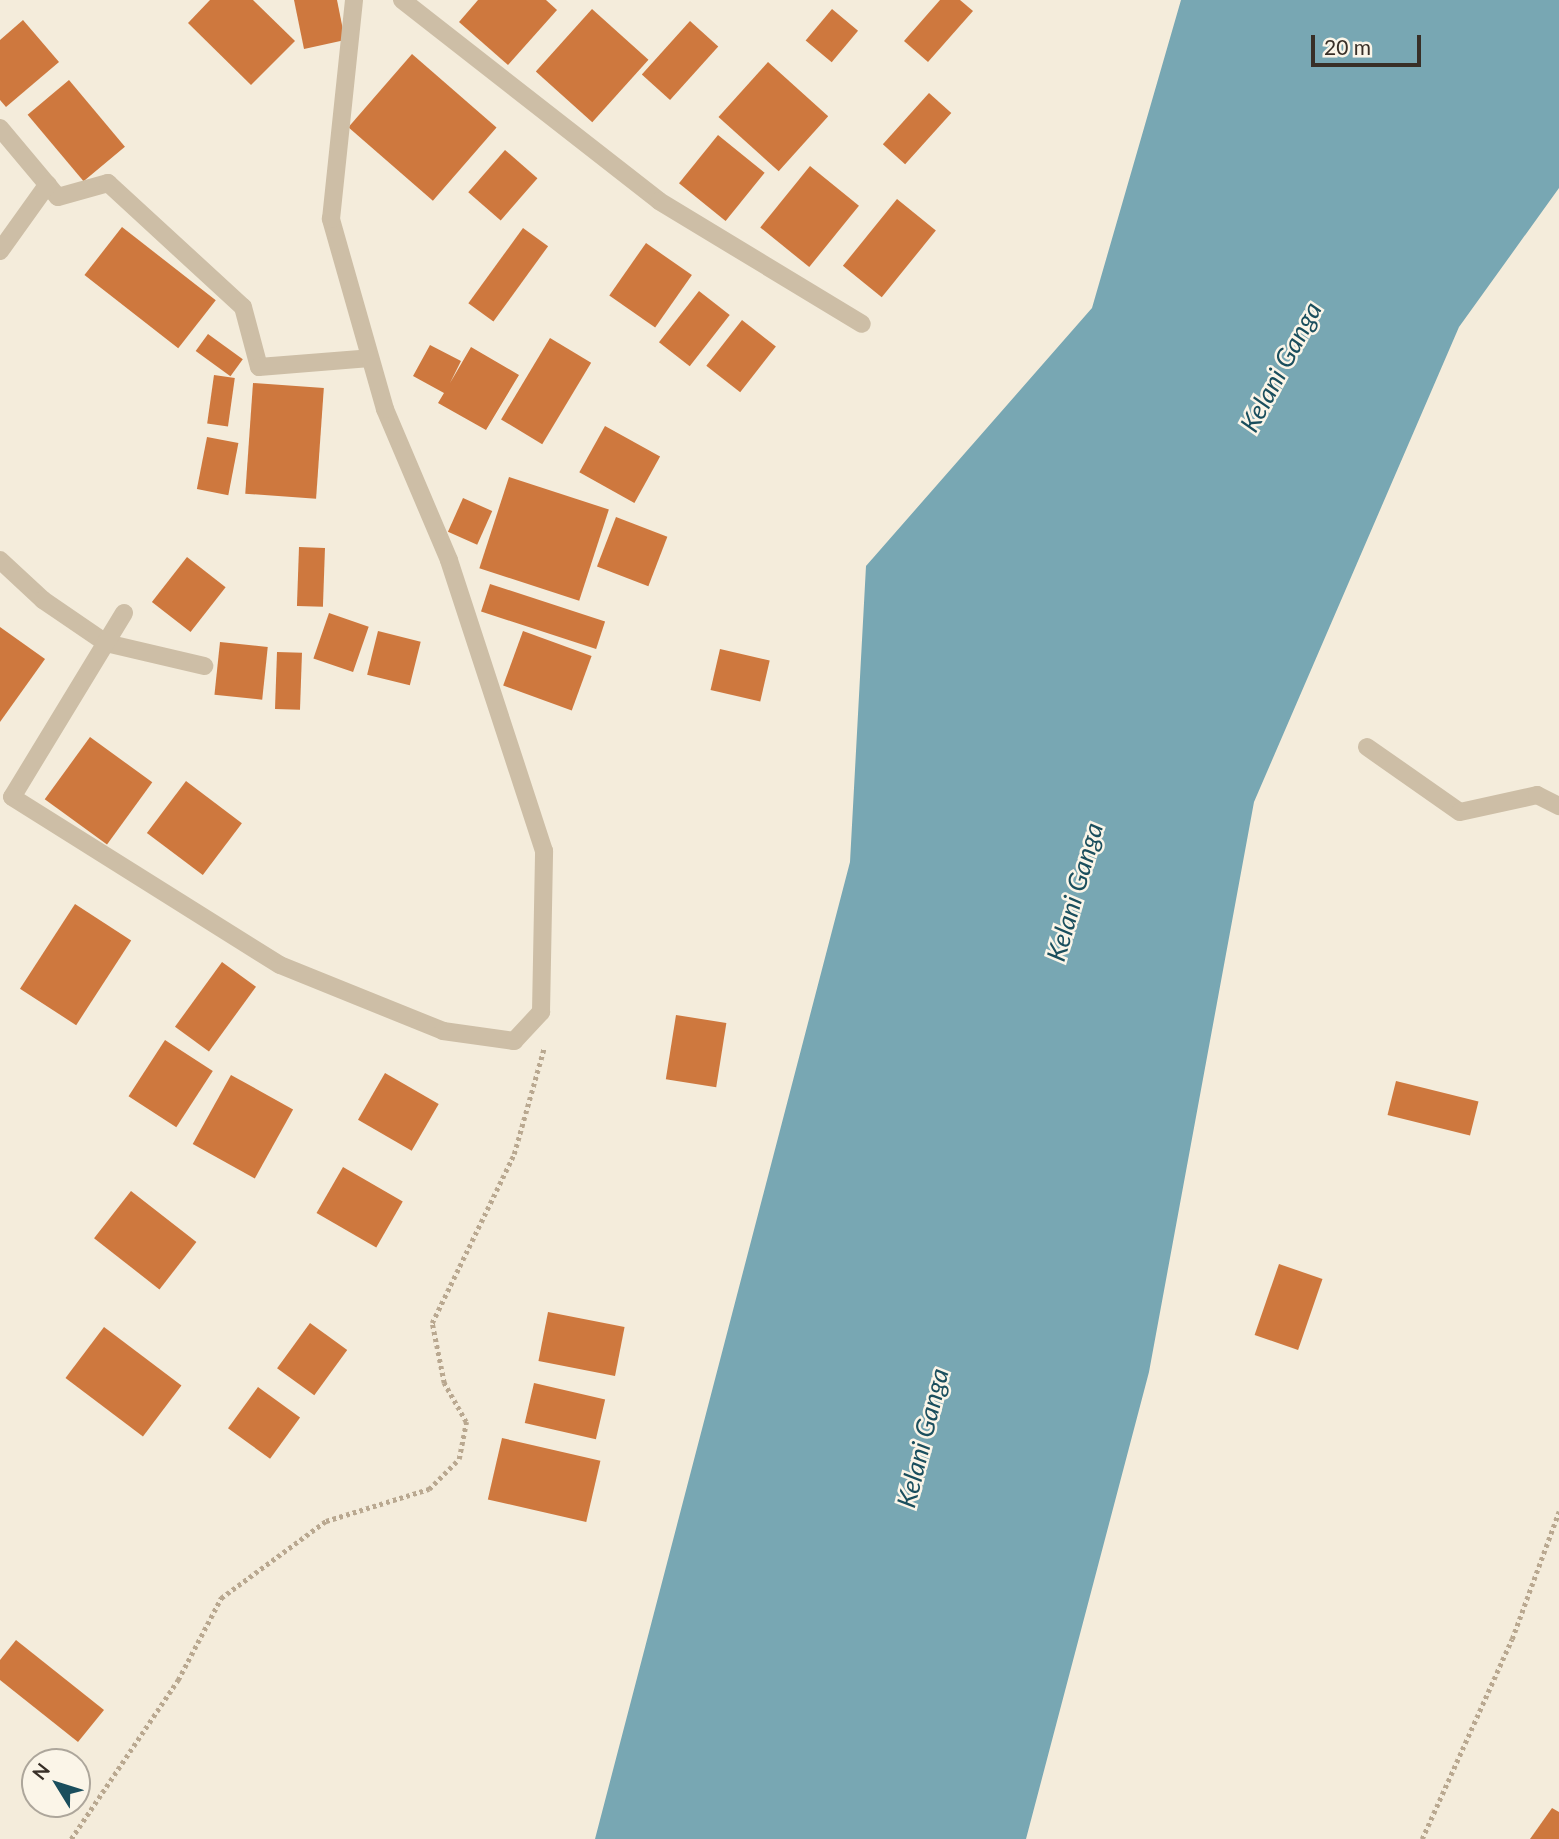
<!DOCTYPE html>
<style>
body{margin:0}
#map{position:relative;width:1559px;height:1839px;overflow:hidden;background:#f4ecdb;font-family:Lato,sans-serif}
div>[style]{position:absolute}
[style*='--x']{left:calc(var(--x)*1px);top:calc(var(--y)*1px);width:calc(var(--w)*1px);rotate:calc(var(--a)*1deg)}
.water>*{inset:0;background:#78a7b3}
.building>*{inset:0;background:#ce783e;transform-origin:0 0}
.path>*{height:4.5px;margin-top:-2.25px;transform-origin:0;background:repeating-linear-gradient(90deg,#b9a890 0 3.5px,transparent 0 7px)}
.minor>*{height:18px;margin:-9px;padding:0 9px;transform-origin:9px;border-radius:9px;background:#cdbea6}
span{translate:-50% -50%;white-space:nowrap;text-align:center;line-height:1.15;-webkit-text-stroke:5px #fbf5e8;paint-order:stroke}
.water-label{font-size:26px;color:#1a4e5d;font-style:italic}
.north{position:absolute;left:21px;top:1748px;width:70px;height:70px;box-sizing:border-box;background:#fbf5e8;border:2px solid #ada69b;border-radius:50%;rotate:308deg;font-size:19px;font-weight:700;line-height:28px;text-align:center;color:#382f27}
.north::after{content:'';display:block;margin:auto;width:24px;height:32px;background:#1a4e5d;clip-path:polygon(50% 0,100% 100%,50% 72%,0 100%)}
.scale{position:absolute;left:1311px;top:35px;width:110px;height:32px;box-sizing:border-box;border:4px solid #382f27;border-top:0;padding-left:9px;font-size:21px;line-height:24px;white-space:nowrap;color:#382f27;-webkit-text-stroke:5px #fbf5e8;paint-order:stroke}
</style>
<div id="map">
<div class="water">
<i style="clip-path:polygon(1181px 0,1559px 0,1559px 188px,1459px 327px,1254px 802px,1149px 1372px,1026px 1839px,595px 1839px,850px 862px,866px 566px,1092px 308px)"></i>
</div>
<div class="building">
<i style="clip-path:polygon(210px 0,253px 0,295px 41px,251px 85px,188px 23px)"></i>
<i style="clip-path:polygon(294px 0,337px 0,345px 40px,304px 49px)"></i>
<i style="clip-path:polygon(478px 0,546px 0,557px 10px,508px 65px,459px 22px)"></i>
<i style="clip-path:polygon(940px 0,960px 0,973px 11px,928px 62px,904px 41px)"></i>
<i style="left:592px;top:9px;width:76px;height:84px;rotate:42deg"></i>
<i style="left:832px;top:9px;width:34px;height:41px;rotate:40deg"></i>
<i style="clip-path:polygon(23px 20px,59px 62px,6px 107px,0 100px,0 40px)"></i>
<i style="left:690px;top:21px;width:38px;height:72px;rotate:42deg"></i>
<i style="left:412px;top:54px;width:112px;height:97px;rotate:41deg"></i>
<i style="left:768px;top:62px;width:81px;height:74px;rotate:42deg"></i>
<i style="left:69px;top:80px;width:87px;height:54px;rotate:50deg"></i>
<i style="left:929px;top:93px;width:30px;height:69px;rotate:42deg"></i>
<i style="left:718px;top:135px;width:60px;height:62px;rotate:39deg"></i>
<i style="left:505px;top:150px;width:43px;height:56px;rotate:41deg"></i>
<i style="left:810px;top:166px;width:63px;height:79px;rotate:39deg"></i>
<i style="left:897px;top:199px;width:50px;height:86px;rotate:39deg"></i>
<i style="left:122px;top:227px;width:119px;height:61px;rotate:38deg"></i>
<i style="left:523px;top:228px;width:31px;height:93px;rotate:36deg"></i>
<i style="left:646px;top:243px;width:56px;height:64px;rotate:35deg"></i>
<i style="left:699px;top:291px;width:39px;height:65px;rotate:38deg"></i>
<i style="left:742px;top:320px;width:43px;height:58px;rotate:38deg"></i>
<i style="left:208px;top:334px;width:43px;height:21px;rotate:36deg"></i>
<i style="left:550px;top:338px;width:48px;height:95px;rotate:31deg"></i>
<i style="clip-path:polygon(430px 345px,461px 361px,450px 383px,471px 347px,519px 375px,486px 430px,438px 403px,444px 393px,413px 376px)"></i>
<i style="left:214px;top:375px;width:21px;height:49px;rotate:8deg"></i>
<i style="left:253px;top:383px;width:71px;height:111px;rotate:4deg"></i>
<i style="left:605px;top:426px;width:63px;height:53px;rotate:29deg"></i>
<i style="left:207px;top:437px;width:32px;height:53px;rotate:11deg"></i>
<i style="left:509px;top:477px;width:105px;height:96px;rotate:18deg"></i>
<i style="left:463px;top:498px;width:32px;height:37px;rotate:24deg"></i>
<i style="left:616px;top:517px;width:55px;height:53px;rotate:21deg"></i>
<i style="left:299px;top:547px;width:26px;height:59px;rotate:2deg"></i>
<i style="left:187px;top:557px;width:49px;height:57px;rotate:38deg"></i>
<i style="left:490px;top:584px;width:121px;height:29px;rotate:18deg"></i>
<i style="left:329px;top:613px;width:42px;height:48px;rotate:19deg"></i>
<i style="clip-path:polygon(0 627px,45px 659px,0 722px)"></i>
<i style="left:378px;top:631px;width:44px;height:45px;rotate:14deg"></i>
<i style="left:523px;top:631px;width:73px;height:58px;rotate:20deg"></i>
<i style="left:220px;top:642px;width:48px;height:53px;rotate:6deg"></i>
<i style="left:720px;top:649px;width:51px;height:42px;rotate:13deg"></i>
<i style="left:277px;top:652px;width:25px;height:57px;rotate:2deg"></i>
<i style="left:90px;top:737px;width:77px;height:77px;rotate:36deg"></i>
<i style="left:186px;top:781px;width:70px;height:65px;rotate:37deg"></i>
<i style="left:75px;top:904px;width:67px;height:101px;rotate:33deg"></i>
<i style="left:222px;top:962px;width:42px;height:80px;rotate:36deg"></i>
<i style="left:676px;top:1015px;width:51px;height:65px;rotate:9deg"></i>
<i style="left:165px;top:1040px;width:57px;height:67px;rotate:33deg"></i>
<i style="left:385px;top:1073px;width:62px;height:54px;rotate:30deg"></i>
<i style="left:231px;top:1075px;width:71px;height:79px;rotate:29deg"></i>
<i style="left:1396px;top:1081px;width:85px;height:35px;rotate:14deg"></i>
<i style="left:343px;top:1167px;width:69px;height:53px;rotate:30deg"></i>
<i style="left:131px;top:1191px;width:83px;height:60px;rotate:38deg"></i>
<i style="left:1279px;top:1264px;width:46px;height:75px;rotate:19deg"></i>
<i style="left:548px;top:1312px;width:78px;height:50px;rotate:11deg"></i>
<i style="left:310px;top:1323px;width:46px;height:56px;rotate:36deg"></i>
<i style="left:104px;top:1327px;width:97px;height:64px;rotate:37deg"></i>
<i style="left:534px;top:1383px;width:73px;height:41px;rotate:13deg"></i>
<i style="left:258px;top:1387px;width:52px;height:51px;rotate:36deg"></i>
<i style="left:502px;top:1438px;width:101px;height:63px;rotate:13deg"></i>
<i style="clip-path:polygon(16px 1640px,104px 1710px,78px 1742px,0 1680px,0 1660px)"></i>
<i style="clip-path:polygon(1552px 1808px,1559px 1812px,1559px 1839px,1530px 1839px)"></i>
</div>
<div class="path">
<i style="--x:71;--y:1839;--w:192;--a:-56.1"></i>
<i style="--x:178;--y:1680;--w:93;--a:-62.3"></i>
<i style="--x:221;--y:1598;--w:130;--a:-36.3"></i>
<i style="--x:326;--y:1521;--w:108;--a:-17.3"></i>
<i style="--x:429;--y:1489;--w:42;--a:-45"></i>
<i style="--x:459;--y:1459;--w:38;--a:-79"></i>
<i style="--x:466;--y:1422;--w:45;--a:-119.4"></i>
<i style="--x:444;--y:1383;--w:61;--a:-101.3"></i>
<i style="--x:432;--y:1323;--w:188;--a:-64.1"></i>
<i style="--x:514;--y:1154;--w:110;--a:-74.2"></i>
<i style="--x:1422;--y:1839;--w:219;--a:-65.8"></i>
<i style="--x:1512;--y:1639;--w:136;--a:-69.8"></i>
</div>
<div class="minor">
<i style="--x:402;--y:0;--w:326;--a:38"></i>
<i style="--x:659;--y:201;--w:237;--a:31.2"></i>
<i style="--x:0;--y:128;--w:90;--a:50"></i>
<i style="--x:58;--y:197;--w:52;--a:-15.6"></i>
<i style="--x:108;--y:183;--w:183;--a:42.6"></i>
<i style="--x:243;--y:307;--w:62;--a:75.1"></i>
<i style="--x:259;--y:367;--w:111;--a:-4.6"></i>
<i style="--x:0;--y:251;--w:82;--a:-54.4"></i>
<i style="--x:0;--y:560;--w:59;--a:42.9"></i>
<i style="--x:43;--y:600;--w:76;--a:34.3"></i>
<i style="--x:106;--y:643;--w:101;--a:13.2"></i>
<i style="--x:124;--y:613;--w:215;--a:121.3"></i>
<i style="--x:12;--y:797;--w:316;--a:32.1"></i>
<i style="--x:280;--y:965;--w:176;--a:22"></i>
<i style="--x:443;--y:1031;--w:72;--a:8"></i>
<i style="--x:514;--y:1041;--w:40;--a:-47"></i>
<i style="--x:541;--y:1012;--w:161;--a:-88.9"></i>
<i style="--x:544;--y:851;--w:306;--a:-108.1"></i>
<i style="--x:449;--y:560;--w:164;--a:-113"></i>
<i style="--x:385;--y:409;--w:198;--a:-105.9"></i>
<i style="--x:331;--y:219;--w:220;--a:-84"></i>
<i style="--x:1367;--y:747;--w:113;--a:35"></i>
<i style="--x:1460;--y:812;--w:79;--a:-12.4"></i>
<i style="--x:1537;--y:795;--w:25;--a:27"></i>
</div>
<div class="water-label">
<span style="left:1281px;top:367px;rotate:-62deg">Kelani Ganga</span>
<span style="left:1075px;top:892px;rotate:-74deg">Kelani Ganga</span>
<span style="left:923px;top:1438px;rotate:-76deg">Kelani Ganga</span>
</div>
<div class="north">N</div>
<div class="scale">20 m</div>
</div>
